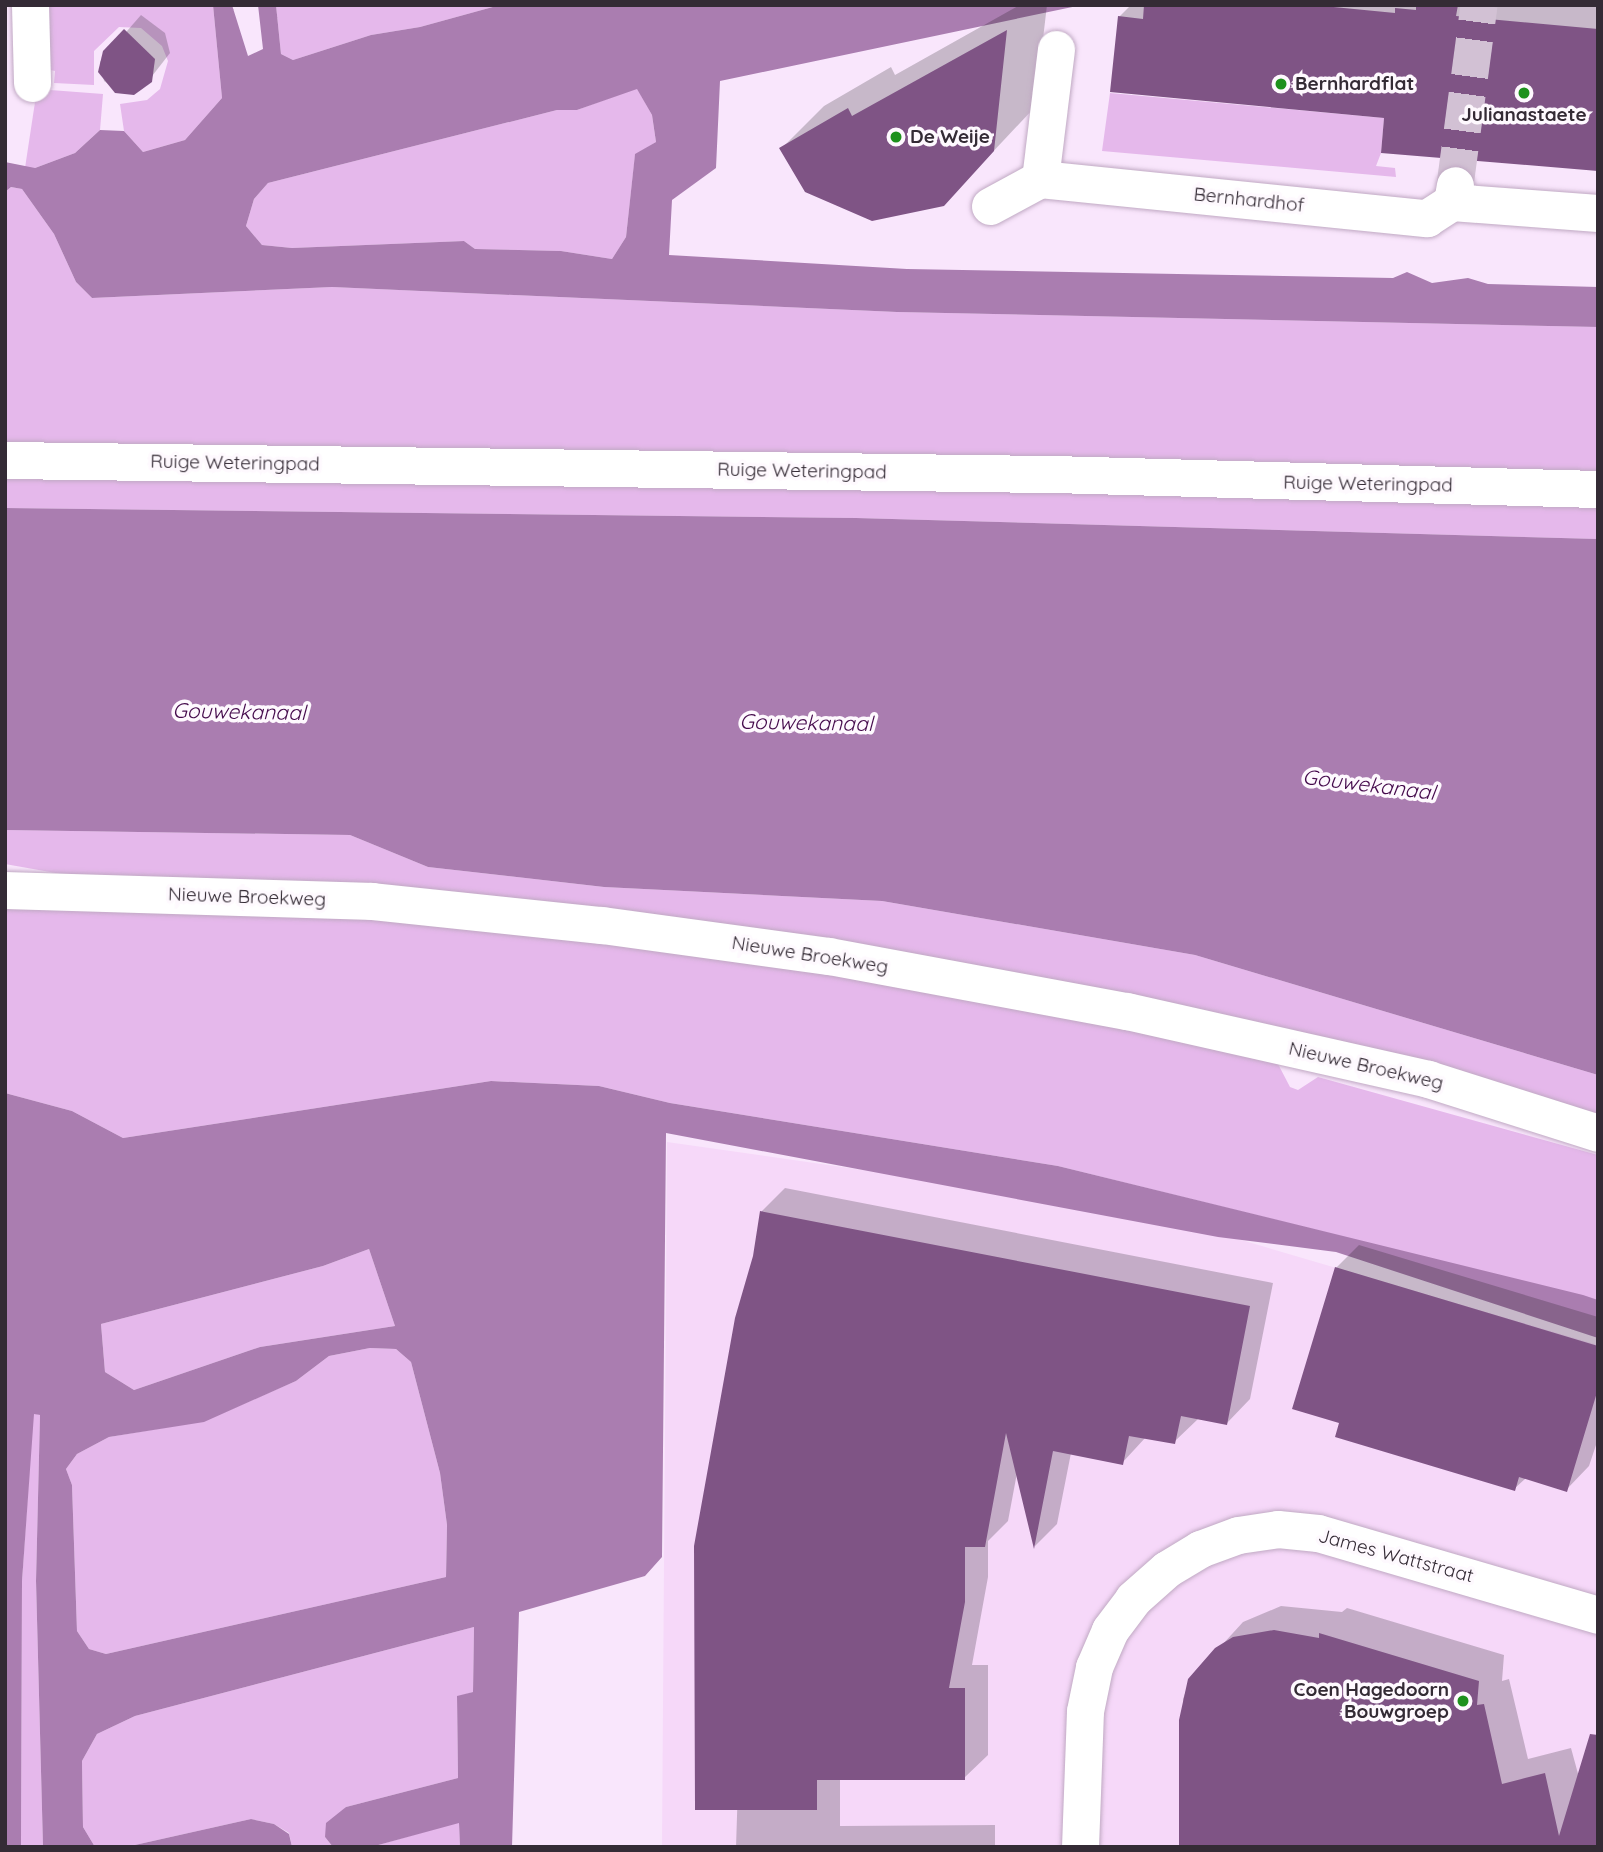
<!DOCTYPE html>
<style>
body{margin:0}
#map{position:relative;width:1603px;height:1852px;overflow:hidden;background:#f9e6fc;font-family:Quicksand,sans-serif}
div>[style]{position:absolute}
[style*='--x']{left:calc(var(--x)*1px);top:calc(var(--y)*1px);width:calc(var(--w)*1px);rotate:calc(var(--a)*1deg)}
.built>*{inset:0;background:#f6d8f9}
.green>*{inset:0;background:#e5b8eb}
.water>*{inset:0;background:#aa7db0}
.shadow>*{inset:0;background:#0003}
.building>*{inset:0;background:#7f5485}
.minor-tunnel>*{height:37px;margin-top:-18.5px;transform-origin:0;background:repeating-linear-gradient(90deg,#d2c1d4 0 37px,transparent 0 55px)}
.roads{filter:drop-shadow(0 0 2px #c0a9c3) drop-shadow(0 0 2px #c0a9c3)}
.minor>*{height:37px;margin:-18.5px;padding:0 18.5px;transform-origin:18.5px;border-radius:18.5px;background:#fff}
.dots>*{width:19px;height:19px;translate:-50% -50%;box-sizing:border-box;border:4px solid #fef9fe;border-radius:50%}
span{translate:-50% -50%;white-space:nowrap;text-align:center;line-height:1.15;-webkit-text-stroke:7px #fef9fe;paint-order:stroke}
.poi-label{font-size:19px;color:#342b35;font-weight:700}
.left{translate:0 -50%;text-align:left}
.right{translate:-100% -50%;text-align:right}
.street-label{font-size:19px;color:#342b35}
.water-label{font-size:21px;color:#450a4c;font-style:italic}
.frame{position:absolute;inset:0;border:7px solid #342b35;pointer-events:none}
</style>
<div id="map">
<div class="built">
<i style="clip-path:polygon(667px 1142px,1136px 1209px,1598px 1345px,1598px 1847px,662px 1847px)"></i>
</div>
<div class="green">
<i style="clip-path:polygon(48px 5px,213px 5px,222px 98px,185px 140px,143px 152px,124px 131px,120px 104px,147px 100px,160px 89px,168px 61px,162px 46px,141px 28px,119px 27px,94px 51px,94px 85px,54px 83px,55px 71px,46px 69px)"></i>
<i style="clip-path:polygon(276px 5px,500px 5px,420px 27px,371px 35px,293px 60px,281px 54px)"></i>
<i style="clip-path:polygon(637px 88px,652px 115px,656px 142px,635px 155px,626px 237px,612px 259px,561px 251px,475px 249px,464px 241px,292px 248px,262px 245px,246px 226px,254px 199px,268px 183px,557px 110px,577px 110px)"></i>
<i style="clip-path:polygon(37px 89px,103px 94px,100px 130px,75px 153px,35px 168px,25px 168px)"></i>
<i style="clip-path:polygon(1110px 93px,1384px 118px,1381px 153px,1376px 166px,1395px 168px,1396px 177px,1102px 151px)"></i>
<i style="clip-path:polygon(11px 187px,22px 189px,54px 234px,76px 282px,92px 298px,332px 287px,897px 312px,1598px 327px,1598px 539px,856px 518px,5px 508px,5px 192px)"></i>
<i style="clip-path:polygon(5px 830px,350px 835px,428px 867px,604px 887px,882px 901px,1195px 955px,1598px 1075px,1598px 1128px,1065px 987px,78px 877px,5px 864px)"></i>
<i style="clip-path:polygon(5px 903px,316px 911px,680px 946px,1034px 1009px,1278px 1064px,1290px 1087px,1298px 1090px,1318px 1077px,1598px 1155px,1598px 1300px,1058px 1166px,670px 1103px,599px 1086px,491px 1081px,123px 1138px,72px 1111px,5px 1093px)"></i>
<i style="clip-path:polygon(369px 1249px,395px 1326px,260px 1347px,134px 1390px,105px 1372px,101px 1324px,323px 1266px)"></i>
<i style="clip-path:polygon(370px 1348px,396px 1349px,411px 1362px,440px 1473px,447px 1525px,446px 1577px,106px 1654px,89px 1649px,77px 1631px,72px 1485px,66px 1469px,77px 1454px,109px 1437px,204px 1421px,296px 1381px,329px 1356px)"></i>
<i style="clip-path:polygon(33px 1413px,40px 1415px,36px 1581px,43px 1847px,21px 1847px,22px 1581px)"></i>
<i style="clip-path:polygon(474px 1627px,473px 1692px,457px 1697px,458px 1778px,346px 1807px,325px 1837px,333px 1847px,292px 1847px,289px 1833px,274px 1824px,251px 1819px,126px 1847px,95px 1847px,83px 1827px,82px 1761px,97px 1734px,135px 1716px)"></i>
<i style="clip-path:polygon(459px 1822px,460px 1847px,371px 1847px)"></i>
</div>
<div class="water">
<i style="clip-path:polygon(evenodd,213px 5px,232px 5px,248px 56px,263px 49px,258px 5px,276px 5px,281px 54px,293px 60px,371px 35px,420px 27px,500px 5px,1082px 5px,720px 81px,716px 168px,672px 200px,669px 255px,907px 269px,1393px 278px,1407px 272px,1432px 283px,1468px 278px,1488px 284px,1598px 287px,1598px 327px,897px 312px,332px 287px,92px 298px,76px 282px,54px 234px,22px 189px,11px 187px,5px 192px,5px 162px,35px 168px,75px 153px,100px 130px,124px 131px,143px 152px,185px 140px,222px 98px,213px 5px,637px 89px,652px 115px,656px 142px,635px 154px,626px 237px,612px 259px,561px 251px,475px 249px,464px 241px,292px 248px,262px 245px,246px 226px,254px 199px,268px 183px,557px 110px,577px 110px,637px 89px)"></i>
<i style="clip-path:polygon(5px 508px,856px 518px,1598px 539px,1598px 1075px,1195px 955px,882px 901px,604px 887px,428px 867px,350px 835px,5px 830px)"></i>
<i style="clip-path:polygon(evenodd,491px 1081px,599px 1086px,670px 1103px,1058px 1166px,1583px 1295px,1598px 1300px,1598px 1338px,1336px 1252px,1218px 1237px,666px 1133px,662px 1557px,645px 1576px,519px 1612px,512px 1847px,460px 1847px,459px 1823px,371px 1847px,333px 1847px,325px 1837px,326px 1823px,346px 1807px,458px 1778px,457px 1696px,473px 1692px,474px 1627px,135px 1716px,97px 1734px,82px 1761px,83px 1827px,95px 1847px,43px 1847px,36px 1581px,40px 1415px,34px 1414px,22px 1581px,21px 1847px,5px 1847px,5px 1093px,72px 1111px,123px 1138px,491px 1081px,369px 1249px,395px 1326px,260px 1347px,134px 1390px,105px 1372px,101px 1324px,323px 1266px,369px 1249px,491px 1081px,370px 1348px,396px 1349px,411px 1362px,440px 1473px,447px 1525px,446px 1577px,106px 1654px,89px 1649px,77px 1631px,72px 1485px,66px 1469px,77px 1454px,109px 1437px,204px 1422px,296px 1381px,329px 1356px,370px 1348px)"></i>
<i style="clip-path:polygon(251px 1819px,274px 1824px,289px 1834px,292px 1847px,126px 1847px)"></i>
</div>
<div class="shadow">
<i style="clip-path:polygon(1020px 5px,1047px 5px,1035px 107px,943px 205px,782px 148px,824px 106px,891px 67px,895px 75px)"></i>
<i style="clip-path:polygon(1131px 5px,1598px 5px,1598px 170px,1386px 116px,1119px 17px)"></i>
<i style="clip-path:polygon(141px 15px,165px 33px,170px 53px,142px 89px,121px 93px,104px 81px,100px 62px)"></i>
<i style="clip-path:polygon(785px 1188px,1273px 1283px,1250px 1399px,1227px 1423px,1198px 1419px,1174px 1442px,1146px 1437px,1122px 1463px,1071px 1453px,1057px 1524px,1035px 1546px,1017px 1473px,1008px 1521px,988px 1541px,988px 1577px,972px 1665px,988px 1665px,988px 1755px,964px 1778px,840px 1779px,840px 1826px,995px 1825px,995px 1847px,736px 1847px,755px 1257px,762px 1211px)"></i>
<i style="clip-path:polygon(1359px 1245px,1598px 1317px,1598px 1439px,1589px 1466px,1566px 1490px,1526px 1478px,1514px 1489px,1341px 1422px,1336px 1268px)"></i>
<i style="clip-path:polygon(1281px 1606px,1342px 1612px,1347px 1608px,1504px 1655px,1502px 1681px,1509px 1679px,1528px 1759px,1571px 1748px,1598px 1847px,1182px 1847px,1183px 1699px,1190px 1680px,1243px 1622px)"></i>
</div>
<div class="building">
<i style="clip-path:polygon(1144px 5px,1313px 5px,1395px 13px,1395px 8px,1416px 10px,1416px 5px,1458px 5px,1456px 16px,1598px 29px,1598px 171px,1381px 153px,1384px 118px,1110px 92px,1118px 16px,1143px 19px)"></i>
<i style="clip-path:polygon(124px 29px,155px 59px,152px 82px,134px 95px,115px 93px,98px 72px,103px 51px)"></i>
<i style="clip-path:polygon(1007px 30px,994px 151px,944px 206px,872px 221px,805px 192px,779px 148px,848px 108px,852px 116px)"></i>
<i style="clip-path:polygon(760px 1211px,1250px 1306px,1227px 1425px,1181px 1416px,1175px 1444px,1129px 1436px,1123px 1465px,1053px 1451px,1034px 1549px,1006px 1433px,985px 1547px,965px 1547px,965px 1602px,949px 1688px,965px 1688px,965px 1780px,817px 1780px,817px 1810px,695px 1810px,694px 1546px,735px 1318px,753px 1256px)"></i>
<i style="clip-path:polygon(1335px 1267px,1598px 1346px,1598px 1389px,1567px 1492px,1519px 1477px,1515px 1491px,1335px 1437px,1339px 1423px,1292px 1409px)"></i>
<i style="clip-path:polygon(1274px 1630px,1319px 1638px,1319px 1633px,1479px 1681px,1477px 1705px,1484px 1704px,1502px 1784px,1545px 1773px,1559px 1836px,1590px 1734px,1598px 1735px,1598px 1847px,1179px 1847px,1179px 1720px,1188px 1679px,1215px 1648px,1233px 1637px)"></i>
</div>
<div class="minor-tunnel">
<i style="--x:1455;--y:185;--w:182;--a:-82.4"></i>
</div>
<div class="roads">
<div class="minor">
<i style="--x:30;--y:5;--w:78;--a:88.5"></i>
<i style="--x:1056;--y:49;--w:131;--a:97"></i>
<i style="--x:1040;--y:179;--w:389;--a:5.8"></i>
<i style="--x:1427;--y:218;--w:30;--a:-33"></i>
<i style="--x:1452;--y:202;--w:17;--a:-80"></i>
<i style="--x:1452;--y:202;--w:146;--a:4.3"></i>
<i style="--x:990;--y:206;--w:57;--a:-28.4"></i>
<i style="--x:5;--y:460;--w:1048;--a:0.77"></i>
<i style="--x:1053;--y:474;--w:545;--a:1.58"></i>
<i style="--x:5;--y:890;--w:367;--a:1.7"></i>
<i style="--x:372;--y:901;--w:231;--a:6"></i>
<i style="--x:602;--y:925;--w:229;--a:7.8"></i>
<i style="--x:829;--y:956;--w:303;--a:10.5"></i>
<i style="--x:1127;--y:1011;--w:309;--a:12.7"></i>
<i style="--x:1428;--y:1079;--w:178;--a:17.6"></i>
<i style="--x:1080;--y:1847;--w:136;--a:-87.9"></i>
<i style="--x:1085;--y:1711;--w:45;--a:-78.4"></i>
<i style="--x:1094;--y:1667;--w:40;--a:-66.6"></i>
<i style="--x:1110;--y:1630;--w:39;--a:-53"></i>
<i style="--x:1133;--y:1599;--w:45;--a:-41.4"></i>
<i style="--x:1167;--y:1569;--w:39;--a:-31"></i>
<i style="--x:1200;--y:1549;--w:40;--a:-20.2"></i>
<i style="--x:1238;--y:1535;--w:40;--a:-8.5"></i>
<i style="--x:1278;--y:1529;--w:40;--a:5.7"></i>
<i style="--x:1318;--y:1533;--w:292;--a:16.3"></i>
</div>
</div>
<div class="dots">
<i style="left:1281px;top:84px;background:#1e911d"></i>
<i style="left:1524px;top:93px;background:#1e911d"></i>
<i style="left:896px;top:137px;background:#1e911d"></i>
<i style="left:1463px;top:1701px;background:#1e911d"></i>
</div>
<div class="poi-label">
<span class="left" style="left:1295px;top:84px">Bernhardflat</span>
<span style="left:1524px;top:115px">Julianastaete</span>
<span class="left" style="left:910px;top:137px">De Weije</span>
<span class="right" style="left:1449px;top:1701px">Coen Hagedoorn<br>Bouwgroep</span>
</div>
<div class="street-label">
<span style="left:1249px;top:200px;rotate:6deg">Bernhardhof</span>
<span style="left:235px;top:463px;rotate:1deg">Ruige Weteringpad</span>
<span style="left:802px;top:471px;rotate:1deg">Ruige Weteringpad</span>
<span style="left:1368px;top:484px;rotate:1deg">Ruige Weteringpad</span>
<span style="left:247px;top:897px;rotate:2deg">Nieuwe Broekweg</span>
<span style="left:810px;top:955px;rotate:9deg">Nieuwe Broekweg</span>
<span style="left:1366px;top:1066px;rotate:13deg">Nieuwe Broekweg</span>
<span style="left:1396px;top:1556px;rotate:15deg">James Wattstraat</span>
</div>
<div class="water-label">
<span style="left:239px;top:711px;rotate:1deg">Gouwekanaal</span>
<span style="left:806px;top:722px;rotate:1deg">Gouwekanaal</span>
<span style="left:1369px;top:784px;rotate:7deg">Gouwekanaal</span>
</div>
<div class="frame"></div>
</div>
